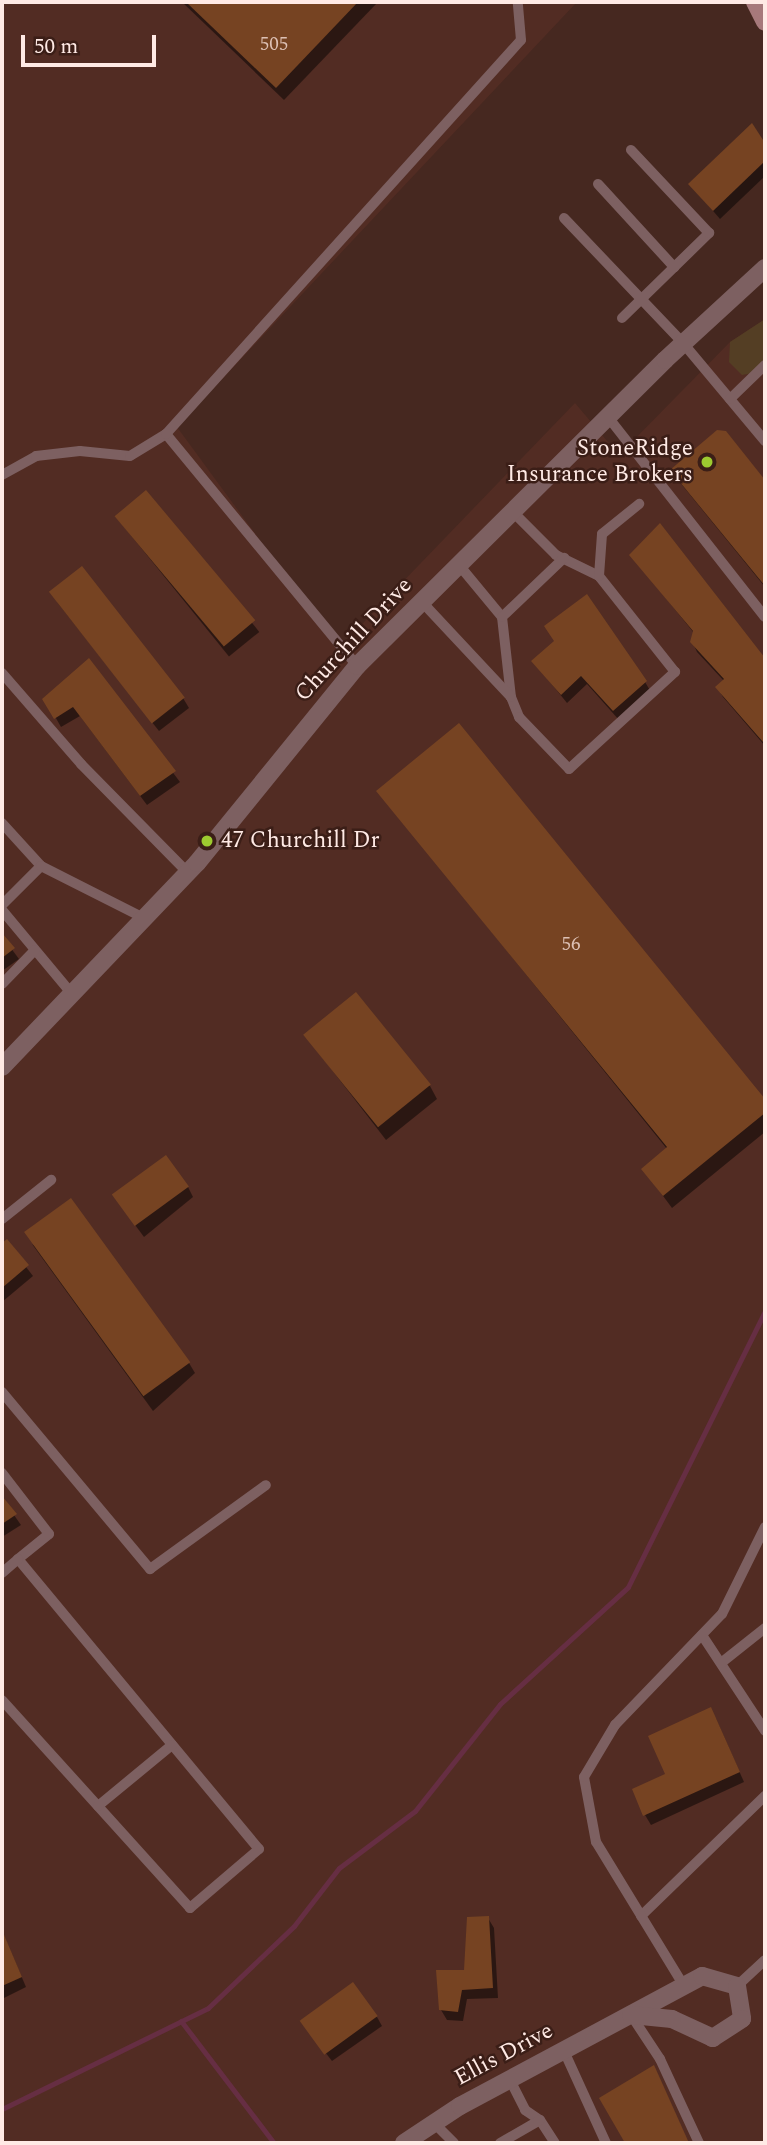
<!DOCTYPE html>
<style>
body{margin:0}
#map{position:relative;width:767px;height:2145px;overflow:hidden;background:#462820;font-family:Spectral,serif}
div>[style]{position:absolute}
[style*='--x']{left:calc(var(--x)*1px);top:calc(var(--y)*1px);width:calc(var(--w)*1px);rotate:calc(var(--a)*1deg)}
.built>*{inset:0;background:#522c23}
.green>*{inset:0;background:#543e24}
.shadow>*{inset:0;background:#0007;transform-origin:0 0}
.stream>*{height:5px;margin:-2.5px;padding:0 2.5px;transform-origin:2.5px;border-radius:2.5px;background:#662e43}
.building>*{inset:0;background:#764322;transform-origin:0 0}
.lane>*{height:10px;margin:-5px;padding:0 5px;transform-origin:5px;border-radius:5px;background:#7d6061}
.street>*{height:18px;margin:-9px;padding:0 9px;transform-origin:9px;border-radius:9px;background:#7d6061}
.secondary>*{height:18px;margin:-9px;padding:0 9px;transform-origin:9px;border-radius:9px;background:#a7797b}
.dots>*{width:19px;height:19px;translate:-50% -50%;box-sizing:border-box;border:4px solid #3b1e17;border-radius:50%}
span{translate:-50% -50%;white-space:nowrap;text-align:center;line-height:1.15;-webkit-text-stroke:5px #3b1e17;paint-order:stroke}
.number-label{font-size:19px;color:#ddc0b4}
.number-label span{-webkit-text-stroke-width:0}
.poi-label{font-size:23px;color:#ffeae5}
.right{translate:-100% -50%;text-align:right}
.left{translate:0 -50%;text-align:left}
.street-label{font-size:23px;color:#ffeae5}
.frame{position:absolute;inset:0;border:4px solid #ffeae5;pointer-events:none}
.scale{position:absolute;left:21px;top:35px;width:135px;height:32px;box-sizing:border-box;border:4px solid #ffeae5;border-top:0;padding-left:9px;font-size:21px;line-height:24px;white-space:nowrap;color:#ffeae5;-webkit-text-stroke:5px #3b1e17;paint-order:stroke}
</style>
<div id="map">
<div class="built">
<i style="clip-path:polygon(2px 2px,577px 2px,177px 427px,339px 648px,575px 403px,619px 455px,730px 342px,765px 319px,765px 2143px,2px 2143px)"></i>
</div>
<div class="green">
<i style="clip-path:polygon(765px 319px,765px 364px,758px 372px,742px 375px,729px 362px,730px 342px)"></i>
</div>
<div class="shadow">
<i style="clip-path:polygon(182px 2px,378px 2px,284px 100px)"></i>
<i style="clip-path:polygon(752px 126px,765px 146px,765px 176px,720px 219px,690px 184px)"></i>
<i style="clip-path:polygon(725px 433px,765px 483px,765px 587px,678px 480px)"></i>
<i style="left:146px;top:492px;width:180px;height:39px;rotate:51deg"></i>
<i style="clip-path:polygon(660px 525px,765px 661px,765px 746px,723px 697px,717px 687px,724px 681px,697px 652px,692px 641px,694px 633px,631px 555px)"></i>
<i style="clip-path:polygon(57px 602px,183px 698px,189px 708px,159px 731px)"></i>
<i style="clip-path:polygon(89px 661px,180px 782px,147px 805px,80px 716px,61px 727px,45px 699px)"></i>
<i style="clip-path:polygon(533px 661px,645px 682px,651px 692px,619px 720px,587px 684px,567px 703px)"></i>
<i style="clip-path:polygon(459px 726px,765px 1101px,765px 1132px,672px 1208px,643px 1169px,667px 1149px,378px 791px)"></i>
<i style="clip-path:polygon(2px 936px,19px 959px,2px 971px)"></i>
<i style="clip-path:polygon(305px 1035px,430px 1086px,437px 1099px,386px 1140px)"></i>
<i style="clip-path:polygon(188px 1187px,193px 1197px,144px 1237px,124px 1210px)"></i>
<i style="clip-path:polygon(6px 1241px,33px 1276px,2px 1302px,2px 1245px)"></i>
<i style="clip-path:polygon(32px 1244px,189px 1363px,195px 1373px,153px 1411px)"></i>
<i style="clip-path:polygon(2px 1498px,21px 1525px,2px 1537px)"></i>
<i style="clip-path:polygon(716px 1719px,744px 1782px,651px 1825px,645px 1815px,668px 1775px)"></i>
<i style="clip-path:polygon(488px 1918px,494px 1928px,498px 1998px,467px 1999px,463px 2021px,447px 2020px,441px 2010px,465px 1972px)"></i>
<i style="clip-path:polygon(2px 1931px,26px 1987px,2px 1999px)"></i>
<i style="clip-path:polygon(377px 2017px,382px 2026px,332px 2061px,300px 2020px)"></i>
</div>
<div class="stream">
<i style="--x:181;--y:2021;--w:153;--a:52.7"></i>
<i style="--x:2;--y:2109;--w:229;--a:-26.1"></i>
<i style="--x:208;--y:2008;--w:119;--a:-43.6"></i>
<i style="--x:294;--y:1926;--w:73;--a:-52.2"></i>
<i style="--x:339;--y:1868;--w:95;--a:-36.9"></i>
<i style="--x:415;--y:1811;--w:137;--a:-51.5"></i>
<i style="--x:500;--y:1704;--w:173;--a:-42.4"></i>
<i style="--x:628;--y:1587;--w:308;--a:-63.6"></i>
</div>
<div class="building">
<i style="clip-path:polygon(186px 2px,358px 2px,276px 88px)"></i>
<i style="clip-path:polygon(752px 123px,765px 143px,765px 161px,713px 211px,688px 184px)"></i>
<i style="clip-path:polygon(717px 430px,726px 431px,765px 480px,765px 586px,670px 470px)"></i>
<i style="left:146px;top:490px;width:170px;height:41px;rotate:50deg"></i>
<i style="clip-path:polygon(660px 523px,765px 658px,763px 742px,715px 687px,724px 679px,690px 642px,693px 631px,629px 555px)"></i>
<i style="left:82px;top:566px;width:167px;height:42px;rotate:52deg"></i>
<i style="clip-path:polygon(587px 594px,647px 681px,613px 711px,581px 676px,561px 695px,531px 661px,554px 641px,544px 626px)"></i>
<i style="clip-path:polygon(89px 658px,176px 771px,140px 796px,73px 707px,54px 719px,42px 699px)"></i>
<i style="clip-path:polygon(459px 723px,765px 1099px,765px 1113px,663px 1196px,641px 1169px,667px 1147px,376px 791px)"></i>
<i style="clip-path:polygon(2px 933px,15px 948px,2px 958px)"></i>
<i style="left:356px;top:992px;width:119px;height:68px;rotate:51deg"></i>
<i style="left:166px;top:1155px;width:39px;height:67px;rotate:54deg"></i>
<i style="left:71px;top:1198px;width:203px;height:58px;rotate:54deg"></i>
<i style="clip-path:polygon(7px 1239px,29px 1265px,2px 1288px,2px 1243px)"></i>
<i style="clip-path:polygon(2px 1496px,17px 1514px,2px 1524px)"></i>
<i style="clip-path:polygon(711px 1707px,740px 1772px,643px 1816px,632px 1789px,665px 1774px,648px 1736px)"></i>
<i style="clip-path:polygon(489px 1916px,493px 1988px,462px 1990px,458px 2012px,439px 2010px,436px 1970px,464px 1970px,467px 1917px)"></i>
<i style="clip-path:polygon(2px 1930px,22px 1977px,2px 1986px)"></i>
<i style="left:353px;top:1982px;width:42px;height:66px;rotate:54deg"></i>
<i style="clip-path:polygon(654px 2065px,689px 2143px,625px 2143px,599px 2098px)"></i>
</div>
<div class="lane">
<i style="--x:598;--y:184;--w:113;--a:47.5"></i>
<i style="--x:564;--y:218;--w:173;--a:46.4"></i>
<i style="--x:683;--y:343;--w:128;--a:50.1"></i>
<i style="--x:622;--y:318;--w:122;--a:-44.3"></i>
<i style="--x:709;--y:233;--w:114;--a:-133.2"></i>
<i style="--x:730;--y:399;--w:49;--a:-44.2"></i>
<i style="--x:608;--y:417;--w:254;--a:51.9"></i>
<i style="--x:166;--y:434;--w:301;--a:50.5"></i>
<i style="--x:2;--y:475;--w:39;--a:-29"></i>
<i style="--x:36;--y:456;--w:44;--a:-6.5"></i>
<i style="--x:80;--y:451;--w:50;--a:5.7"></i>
<i style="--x:130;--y:456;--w:42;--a:-31.4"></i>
<i style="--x:166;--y:434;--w:530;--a:-47.98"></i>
<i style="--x:521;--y:40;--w:38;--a:-95"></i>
<i style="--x:459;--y:565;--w:67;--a:50.4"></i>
<i style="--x:502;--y:617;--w:81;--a:83.6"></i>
<i style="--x:511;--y:697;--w:22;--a:68"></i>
<i style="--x:519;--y:717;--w:72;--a:46.1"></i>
<i style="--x:569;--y:769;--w:144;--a:-42.5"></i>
<i style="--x:675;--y:672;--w:122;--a:-128.4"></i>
<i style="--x:599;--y:576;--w:48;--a:-154"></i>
<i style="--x:556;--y:555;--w:61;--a:-135"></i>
<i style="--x:599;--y:576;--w:42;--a:-85.9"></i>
<i style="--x:602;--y:534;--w:48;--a:-39"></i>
<i style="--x:422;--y:602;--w:130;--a:46.9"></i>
<i style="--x:502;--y:617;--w:86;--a:-43.6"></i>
<i style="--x:2;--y:673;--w:121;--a:49"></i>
<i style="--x:81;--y:764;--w:153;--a:45.5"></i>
<i style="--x:2;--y:823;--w:58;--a:47.8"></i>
<i style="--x:2;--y:905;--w:55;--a:-45"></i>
<i style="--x:41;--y:866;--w:115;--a:26.8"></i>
<i style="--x:2;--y:910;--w:109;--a:50.2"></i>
<i style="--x:2;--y:984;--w:47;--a:-45.9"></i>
<i style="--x:2;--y:1219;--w:63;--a:-38.5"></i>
<i style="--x:2;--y:1392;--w:231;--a:50.1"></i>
<i style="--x:150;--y:1569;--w:143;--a:-35.9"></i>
<i style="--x:2;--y:1473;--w:77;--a:52.4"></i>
<i style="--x:49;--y:1534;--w:40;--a:141"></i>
<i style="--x:18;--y:1559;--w:377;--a:50.3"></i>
<i style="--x:259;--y:1849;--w:91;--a:139.5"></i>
<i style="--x:190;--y:1908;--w:280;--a:-132.1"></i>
<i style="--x:2;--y:1573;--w:21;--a:-41"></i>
<i style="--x:702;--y:1635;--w:115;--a:56.7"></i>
<i style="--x:721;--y:1663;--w:56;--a:-38.5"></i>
<i style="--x:98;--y:1806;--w:96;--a:-39.5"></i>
<i style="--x:641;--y:1916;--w:173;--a:-44.1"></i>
<i style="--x:684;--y:1986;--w:169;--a:-121.4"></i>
<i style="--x:596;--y:1842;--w:66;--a:-100.5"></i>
<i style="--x:584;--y:1777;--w:61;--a:-59.2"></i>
<i style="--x:615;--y:1725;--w:154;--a:-46.1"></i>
<i style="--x:722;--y:1614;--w:97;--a:-63.7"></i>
<i style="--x:737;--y:1986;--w:38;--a:-43"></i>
<i style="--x:631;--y:2015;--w:53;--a:56.6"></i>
<i style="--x:660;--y:2059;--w:93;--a:65.1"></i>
<i style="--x:564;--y:2051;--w:101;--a:65.5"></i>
<i style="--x:510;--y:2080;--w:34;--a:63"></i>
<i style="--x:525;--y:2110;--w:18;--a:34"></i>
<i style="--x:540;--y:2120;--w:27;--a:57"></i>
<i style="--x:434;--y:2123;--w:28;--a:45"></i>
<i style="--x:500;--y:2143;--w:46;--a:-29.9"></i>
</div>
<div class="street">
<i style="--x:2;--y:1067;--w:282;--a:-46.3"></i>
<i style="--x:197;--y:863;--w:254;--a:-50.9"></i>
<i style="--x:357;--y:666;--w:434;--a:-44.8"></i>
<i style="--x:665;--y:360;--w:136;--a:-42.6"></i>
<i style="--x:404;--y:2143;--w:67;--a:-33.5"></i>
<i style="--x:460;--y:2106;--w:275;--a:-28.2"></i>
<i style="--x:702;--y:1976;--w:36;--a:16"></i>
<i style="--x:737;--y:1986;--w:33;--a:81"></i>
<i style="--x:742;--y:2019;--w:35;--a:147"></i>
<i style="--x:713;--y:2038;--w:45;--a:-155.1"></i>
<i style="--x:672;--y:2019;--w:41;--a:-174.4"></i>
</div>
<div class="secondary">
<i style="--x:755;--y:2;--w:22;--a:63"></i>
</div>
<div class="dots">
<i style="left:707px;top:462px;background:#9dca30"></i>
<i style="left:207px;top:841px;background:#9dca30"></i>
</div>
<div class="number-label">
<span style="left:274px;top:45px">505</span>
<span style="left:571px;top:945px">56</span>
</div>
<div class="poi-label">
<span class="right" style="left:693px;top:462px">StoneRidge<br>Insurance Brokers</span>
<span class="left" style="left:221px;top:841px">47 Churchill Dr</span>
</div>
<div class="street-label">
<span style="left:354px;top:640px;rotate:-47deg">Churchill Drive</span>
<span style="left:504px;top:2055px;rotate:-28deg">Ellis Drive</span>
</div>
<div class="frame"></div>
<div class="scale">50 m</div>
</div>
